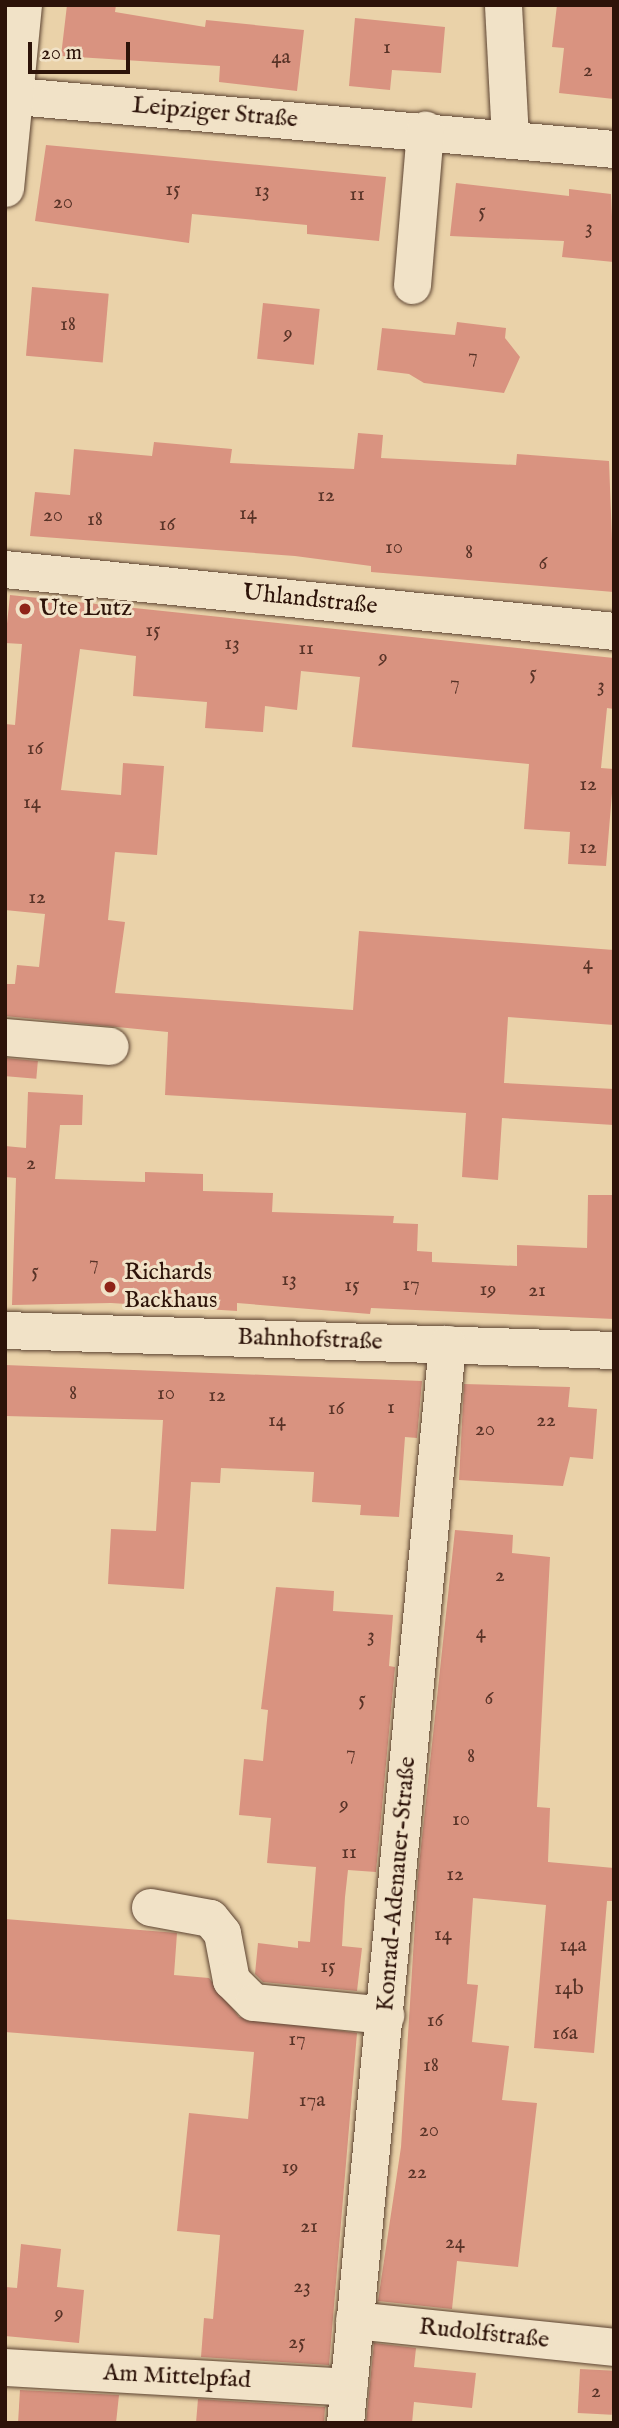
<!DOCTYPE html>
<meta charset="utf-8">
<style>
body{margin:0}
#map{position:relative;width:619px;height:2428px;overflow:hidden;background:#ead2a9;font-family:"IM FELL English",serif}
div>[style]{position:absolute}
[style*='--x']{left:calc(var(--x)*1px);top:calc(var(--y)*1px);width:calc(var(--w)*1px);rotate:calc(var(--a)*1deg)}
.building>*{inset:0;background:#d99380;transform-origin:0 0}
.roads{filter:drop-shadow(0 0 2px #5c4331) drop-shadow(0 0 2px #5c4331)}
.minor>*{height:37px;margin:-18.5px;padding:0 18.5px;transform-origin:18.5px;border-radius:18.5px;background:#f1e2c7}
.dots>*{width:19px;height:19px;translate:-50% -50%;box-sizing:border-box;border:4px solid #f1e2c7;border-radius:50%}
span{translate:-50% -50%;white-space:nowrap;text-align:center;line-height:1.15;-webkit-text-stroke:6px #f1e2c7;paint-order:stroke}
.number-label{font-size:21px;color:#583327}
.number-label span{-webkit-text-stroke-width:0}
.street-label{font-size:24px;color:#2d1309}
.poi-label{font-size:24px;color:#2d1309}
.left{translate:0 -50%;text-align:left}
.frame{position:absolute;inset:0;border:7px solid #2d1309;pointer-events:none}
.scale{position:absolute;left:28px;top:42px;width:102px;height:32px;box-sizing:border-box;border:4px solid #2d1309;border-top:0;padding-left:9px;font-size:21px;line-height:24px;white-space:nowrap;color:#2d1309;-webkit-text-stroke:5px #f1e2c7;paint-order:stroke}
</style>
<div id="map">
<div class="building">
<i style="clip-path:polygon(67px 5px,116px 5px,115px 12px,205px 27px,206px 20px,304px 30px,297px 91px,219px 82px,220px 66px,61px 56px)"></i>
<i style="clip-path:polygon(557px 5px,614px 5px,614px 99px,559px 93px,564px 48px,552px 47px)"></i>
<i style="clip-path:polygon(355px 18px,445px 27px,441px 73px,392px 70px,390px 90px,349px 86px)"></i>
<i style="clip-path:polygon(46px 145px,386px 177px,379px 241px,307px 234px,307px 225px,192px 214px,189px 243px,35px 221px)"></i>
<i style="clip-path:polygon(456px 183px,569px 196px,569px 189px,611px 194px,614px 262px,562px 257px,564px 241px,450px 236px)"></i>
<i style="left:32px;top:287px;width:77px;height:69px;rotate:5deg"></i>
<i style="left:263px;top:303px;width:57px;height:56px;rotate:6deg"></i>
<i style="clip-path:polygon(457px 322px,506px 328px,505px 338px,520px 357px,504px 393px,424px 383px,409px 374px,377px 370px,382px 328px,455px 335px)"></i>
<i style="clip-path:polygon(358px 433px,383px 435px,381px 458px,516px 465px,517px 454px,609px 461px,614px 592px,371px 572px,371px 566px,295px 556px,30px 536px,35px 492px,70px 495px,74px 449px,152px 456px,154px 442px,232px 449px,230px 463px,354px 469px)"></i>
<i style="clip-path:polygon(10px 595px,614px 658px,614px 709px,607px 708px,601px 768px,614px 769px,606px 866px,568px 864px,570px 832px,524px 829px,529px 764px,352px 747px,360px 677px,301px 671px,297px 710px,265px 706px,263px 732px,205px 728px,207px 702px,133px 696px,136px 656px,80px 649px,61px 790px,121px 795px,123px 763px,164px 766px,157px 855px,115px 852px,108px 920px,125px 922px,115px 993px,353px 1010px,359px 931px,614px 950px,614px 1025px,508px 1017px,504px 1083px,614px 1089px,614px 1125px,502px 1118px,498px 1180px,462px 1177px,466px 1113px,165px 1095px,168px 1032px,5px 1016px,5px 984px,15px 984px,17px 965px,39px 967px,45px 914px,5px 910px,5px 724px,15px 725px,22px 644px,5px 643px)"></i>
<i style="left:5px;top:1058px;width:33px;height:18px;rotate:5deg"></i>
<i style="clip-path:polygon(28px 1092px,83px 1095px,82px 1125px,60px 1125px,55px 1179px,145px 1182px,145px 1172px,203px 1174px,203px 1191px,273px 1193px,272px 1212px,394px 1216px,393px 1223px,418px 1224px,417px 1251px,432px 1252px,432px 1262px,517px 1266px,517px 1245px,587px 1248px,588px 1195px,614px 1195px,614px 1319px,371px 1308px,370px 1314px,237px 1303px,237px 1311px,111px 1303px,12px 1305px,16px 1178px,5px 1177px,5px 1146px,26px 1148px)"></i>
<i style="clip-path:polygon(5px 1365px,422px 1381px,417px 1438px,405px 1437px,399px 1517px,360px 1515px,361px 1505px,312px 1502px,314px 1472px,221px 1468px,220px 1483px,191px 1482px,184px 1589px,108px 1584px,111px 1529px,156px 1531px,163px 1420px,5px 1416px)"></i>
<i style="clip-path:polygon(464px 1384px,570px 1387px,568px 1407px,597px 1409px,593px 1459px,570px 1457px,563px 1486px,459px 1480px)"></i>
<i style="clip-path:polygon(455px 1530px,513px 1535px,512px 1553px,550px 1557px,537px 1807px,550px 1808px,548px 1862px,614px 1868px,614px 1901px,607px 1901px,594px 2053px,534px 2048px,546px 1905px,473px 1898px,467px 1984px,478px 1985px,472px 2042px,509px 2046px,502px 2100px,537px 2103px,518px 2267px,457px 2261px,452px 2309px,378px 2301px,401px 2147px,418px 1875px)"></i>
<i style="clip-path:polygon(276px 1587px,334px 1591px,333px 1611px,393px 1615px,389px 1666px,395px 1667px,376px 1872px,348px 1870px,345px 1897px,342px 1946px,362px 1948px,357px 1991px,263px 1982px,255px 1974px,258px 1943px,298px 1948px,298px 1941px,310px 1942px,316px 1867px,267px 1863px,271px 1818px,239px 1815px,244px 1759px,263px 1761px,268px 1710px,261px 1709px)"></i>
<i style="clip-path:polygon(5px 1919px,177px 1933px,174px 1975px,209px 1978px,239px 2017px,357px 2033px,329px 2365px,201px 2357px,204px 2318px,213px 2319px,220px 2235px,177px 2231px,189px 2113px,248px 2119px,254px 2052px,5px 2032px)"></i>
<i style="clip-path:polygon(21px 2244px,61px 2249px,57px 2287px,84px 2290px,79px 2343px,5px 2336px,5px 2287px,17px 2288px)"></i>
<i style="clip-path:polygon(374px 2343px,416px 2348px,414px 2367px,476px 2373px,472px 2408px,414px 2402px,412px 2423px,366px 2423px)"></i>
<i style="left:580px;top:2369px;width:34px;height:44px;rotate:3deg"></i>
<i style="clip-path:polygon(20px 2390px,119px 2395px,116px 2423px,18px 2423px)"></i>
<i style="clip-path:polygon(198px 2399px,325px 2407px,324px 2423px,196px 2423px)"></i>
</div>
<div class="roads">
<div class="minor">
<i style="--x:503;--y:5;--w:133;--a:87"></i>
<i style="--x:5;--y:95;--w:611;--a:5.07"></i>
<i style="--x:5;--y:188;--w:184;--a:-84.4"></i>
<i style="--x:412;--y:285;--w:156;--a:-85.2"></i>
<i style="--x:5;--y:569;--w:612;--a:5.81"></i>
<i style="--x:5;--y:1037;--w:105;--a:4.9"></i>
<i style="--x:5;--y:1330;--w:609;--a:1.88"></i>
<i style="--x:150;--y:1907;--w:61;--a:10.4"></i>
<i style="--x:210;--y:1918;--w:19;--a:51"></i>
<i style="--x:222;--y:1933;--w:48;--a:79.2"></i>
<i style="--x:231;--y:1980;--w:31;--a:45"></i>
<i style="--x:253;--y:2002;--w:133;--a:5.6"></i>
<i style="--x:354;--y:2320;--w:261;--a:5.9"></i>
<i style="--x:5;--y:2367;--w:344;--a:3.3"></i>
<i style="--x:345;--y:2423;--w:1084;--a:-84.6"></i>
</div>
</div>
<div class="dots">
<i style="left:25px;top:609px;background:#8f2418"></i>
<i style="left:110px;top:1287px;background:#8f2418"></i>
</div>
<div class="number-label">
<span style="left:387px;top:48px">1</span>
<span style="left:281px;top:58px">4a</span>
<span style="left:588px;top:71px">2</span>
<span style="left:173px;top:190px">15</span>
<span style="left:262px;top:191px">13</span>
<span style="left:357px;top:195px">11</span>
<span style="left:63px;top:203px">20</span>
<span style="left:482px;top:212px">5</span>
<span style="left:589px;top:228px">3</span>
<span style="left:68px;top:325px">18</span>
<span style="left:288px;top:334px">9</span>
<span style="left:473px;top:357px">7</span>
<span style="left:326px;top:496px">12</span>
<span style="left:248px;top:514px">14</span>
<span style="left:53px;top:516px">20</span>
<span style="left:95px;top:520px">18</span>
<span style="left:167px;top:525px">16</span>
<span style="left:394px;top:548px">10</span>
<span style="left:469px;top:553px">8</span>
<span style="left:543px;top:564px">6</span>
<span style="left:153px;top:631px">15</span>
<span style="left:232px;top:644px">13</span>
<span style="left:306px;top:649px">11</span>
<span style="left:383px;top:658px">9</span>
<span style="left:533px;top:674px">5</span>
<span style="left:455px;top:684px">7</span>
<span style="left:601px;top:686px">3</span>
<span style="left:35px;top:749px">16</span>
<span style="left:588px;top:785px">12</span>
<span style="left:32px;top:803px">14</span>
<span style="left:588px;top:848px">12</span>
<span style="left:37px;top:898px">12</span>
<span style="left:588px;top:964px">4</span>
<span style="left:31px;top:1164px">2</span>
<span style="left:94px;top:1264px">7</span>
<span style="left:35px;top:1272px">5</span>
<span style="left:289px;top:1280px">13</span>
<span style="left:411px;top:1285px">17</span>
<span style="left:352px;top:1286px">15</span>
<span style="left:488px;top:1290px">19</span>
<span style="left:537px;top:1291px">21</span>
<span style="left:73px;top:1394px">8</span>
<span style="left:166px;top:1394px">10</span>
<span style="left:217px;top:1396px">12</span>
<span style="left:391px;top:1408px">1</span>
<span style="left:336px;top:1409px">16</span>
<span style="left:277px;top:1421px">14</span>
<span style="left:546px;top:1421px">22</span>
<span style="left:485px;top:1430px">20</span>
<span style="left:500px;top:1576px">2</span>
<span style="left:481px;top:1633px">4</span>
<span style="left:371px;top:1636px">3</span>
<span style="left:489px;top:1699px">6</span>
<span style="left:362px;top:1700px">5</span>
<span style="left:351px;top:1754px">7</span>
<span style="left:471px;top:1757px">8</span>
<span style="left:344px;top:1805px">9</span>
<span style="left:461px;top:1820px">10</span>
<span style="left:349px;top:1853px">11</span>
<span style="left:455px;top:1875px">12</span>
<span style="left:443px;top:1935px">14</span>
<span style="left:573px;top:1946px">14a</span>
<span style="left:328px;top:1967px">15</span>
<span style="left:569px;top:1989px">14b</span>
<span style="left:435px;top:2021px">16</span>
<span style="left:565px;top:2034px">16a</span>
<span style="left:297px;top:2040px">17</span>
<span style="left:431px;top:2066px">18</span>
<span style="left:312px;top:2101px">17a</span>
<span style="left:429px;top:2131px">20</span>
<span style="left:290px;top:2168px">19</span>
<span style="left:417px;top:2173px">22</span>
<span style="left:309px;top:2227px">21</span>
<span style="left:455px;top:2243px">24</span>
<span style="left:302px;top:2287px">23</span>
<span style="left:59px;top:2314px">9</span>
<span style="left:297px;top:2343px">25</span>
<span style="left:596px;top:2392px">2</span>
</div>
<div class="street-label">
<span style="left:215px;top:113px;rotate:5deg">Leipziger Straße</span>
<span style="left:310px;top:600px;rotate:6deg">Uhlandstraße</span>
<span style="left:310px;top:1340px;rotate:2deg">Bahnhofstraße</span>
<span style="left:397px;top:1884px;rotate:-85deg">Konrad-Adenauer-Straße</span>
<span style="left:484px;top:2334px;rotate:6deg">Rudolfstraße</span>
<span style="left:177px;top:2377px;rotate:3deg">Am Mittelpfad</span>
</div>
<div class="poi-label">
<span class="left" style="left:39px;top:609px">Ute Lutz</span>
<span class="left" style="left:124px;top:1287px">Richards<br>Backhaus</span>
</div>
<div class="frame"></div>
<div class="scale">20 m</div>
</div>
